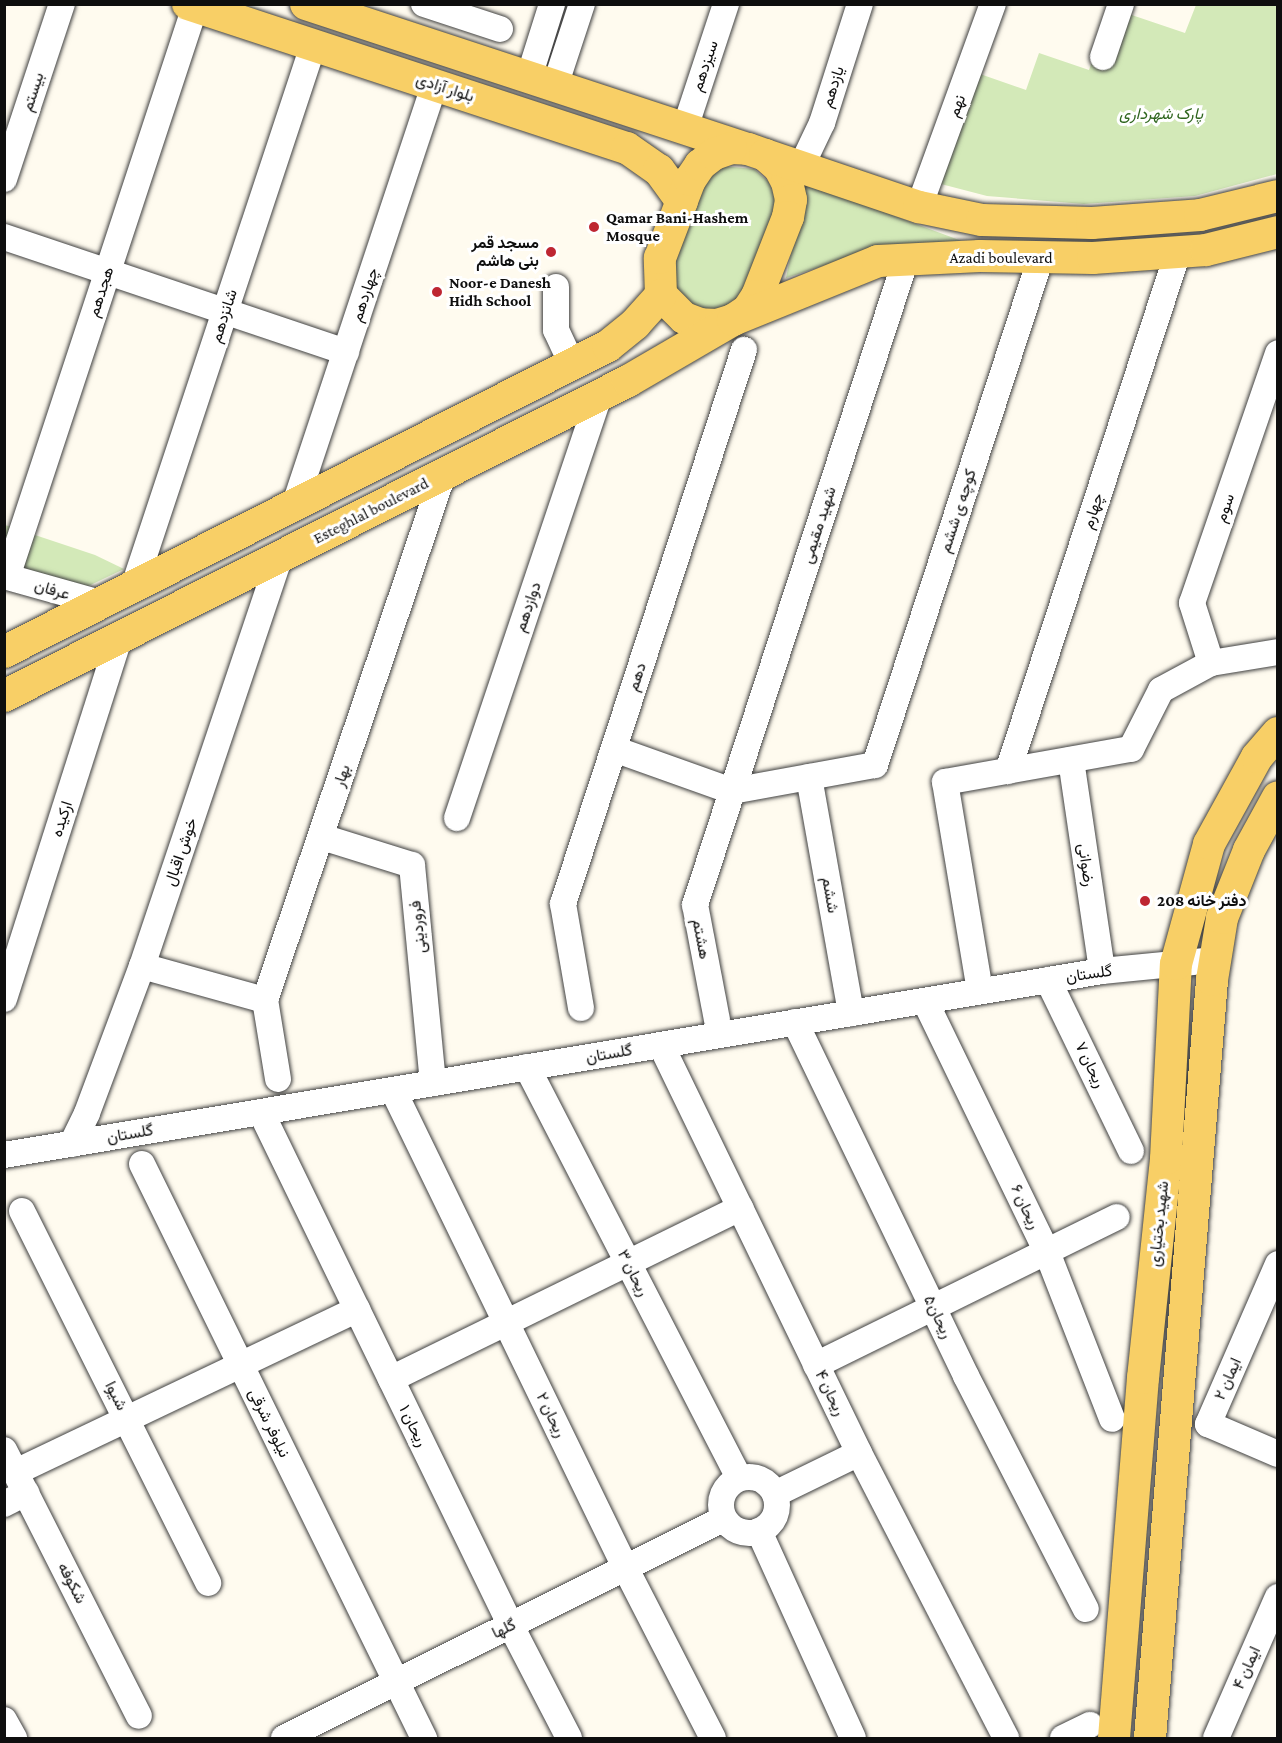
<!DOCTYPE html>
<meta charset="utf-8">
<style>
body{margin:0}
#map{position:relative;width:1282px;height:1743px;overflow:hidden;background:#fffbef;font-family:"Crimson Pro",Vazirmatn,serif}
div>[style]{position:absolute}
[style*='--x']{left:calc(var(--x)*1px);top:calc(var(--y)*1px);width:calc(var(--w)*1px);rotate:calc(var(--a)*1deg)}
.green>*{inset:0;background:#d3e9b8}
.roads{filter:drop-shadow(0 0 2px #414141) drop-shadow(0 0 2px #414141)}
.minor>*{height:26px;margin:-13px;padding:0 13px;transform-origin:13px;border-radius:13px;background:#fff}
.minor>.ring{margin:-13px;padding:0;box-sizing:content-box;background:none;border:26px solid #fff;border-radius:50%}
.major>*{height:32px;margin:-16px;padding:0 16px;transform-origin:16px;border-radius:16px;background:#f8cf66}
.dots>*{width:16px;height:16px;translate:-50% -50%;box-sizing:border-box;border:3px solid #fff;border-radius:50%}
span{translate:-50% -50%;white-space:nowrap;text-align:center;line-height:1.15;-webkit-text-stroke:6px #fff;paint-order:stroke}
.street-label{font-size:16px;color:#0e0e0e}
.park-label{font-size:16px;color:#2f661e;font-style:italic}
.poi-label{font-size:16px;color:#0e0e0e;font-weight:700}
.left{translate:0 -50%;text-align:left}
.right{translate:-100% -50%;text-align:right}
.frame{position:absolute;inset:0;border:6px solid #0e0e0e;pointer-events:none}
</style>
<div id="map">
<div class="green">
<i style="clip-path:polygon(1196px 5px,1277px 5px,1277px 174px,1195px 196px,1084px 204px,987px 196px,941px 184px,980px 74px,1026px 90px,1039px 53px,1089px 70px,1111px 8px,1185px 33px)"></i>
<i style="clip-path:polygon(722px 166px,754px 169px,769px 182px,776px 202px,758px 263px,745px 291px,731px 306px,709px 314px,687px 305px,669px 287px,671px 261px,701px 182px)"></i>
<i style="clip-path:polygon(800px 183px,854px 201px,978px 247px,881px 247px,786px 278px,795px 233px)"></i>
<i style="clip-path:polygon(5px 525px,95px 555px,124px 569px,78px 591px,5px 566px)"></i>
</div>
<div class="roads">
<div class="minor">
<i style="--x:424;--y:4;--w:80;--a:18.2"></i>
<i style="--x:1103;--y:57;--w:56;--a:-71.2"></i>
<i style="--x:529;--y:77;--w:77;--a:-72.5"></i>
<i style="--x:555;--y:86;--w:86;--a:-71.8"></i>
<i style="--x:685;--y:128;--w:131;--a:-71.7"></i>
<i style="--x:801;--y:167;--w:49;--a:-64.5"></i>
<i style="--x:822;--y:123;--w:125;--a:-72.3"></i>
<i style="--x:4;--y:179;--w:184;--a:-71.7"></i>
<i style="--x:919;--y:207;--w:216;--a:-70"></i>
<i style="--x:4;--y:237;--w:361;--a:18.6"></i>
<i style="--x:556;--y:287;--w:43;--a:90"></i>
<i style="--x:556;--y:330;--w:38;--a:65"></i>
<i style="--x:295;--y:504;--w:441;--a:-71.6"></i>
<i style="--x:4;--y:576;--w:100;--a:15.7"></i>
<i style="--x:7;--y:577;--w:600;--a:-71.75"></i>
<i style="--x:134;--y:586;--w:569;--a:-71.66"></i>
<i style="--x:1211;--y:663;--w:63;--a:-107.6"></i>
<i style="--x:1192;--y:603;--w:264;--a:-71"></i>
<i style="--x:614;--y:749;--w:125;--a:19.6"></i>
<i style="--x:732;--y:791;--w:145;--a:-10.3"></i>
<i style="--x:875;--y:765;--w:534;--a:-71.9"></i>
<i style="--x:1071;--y:760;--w:213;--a:81.6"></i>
<i style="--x:1008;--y:771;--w:546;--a:-71.86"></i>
<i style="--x:809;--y:777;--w:240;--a:79.9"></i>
<i style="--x:457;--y:818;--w:446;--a:-71.4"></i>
<i style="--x:322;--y:837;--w:94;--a:17.3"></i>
<i style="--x:412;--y:865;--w:219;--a:84.5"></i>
<i style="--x:142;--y:966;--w:128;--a:15.5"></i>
<i style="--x:1048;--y:980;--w:190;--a:64.1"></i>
<i style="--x:980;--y:991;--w:212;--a:-99.5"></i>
<i style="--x:945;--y:782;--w:189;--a:-10.1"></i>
<i style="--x:1131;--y:749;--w:66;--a:-63"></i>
<i style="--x:1161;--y:690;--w:57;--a:-28.4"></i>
<i style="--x:1211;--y:663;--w:68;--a:-9.3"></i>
<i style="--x:4;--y:999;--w:379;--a:-72.3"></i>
<i style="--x:925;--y:1001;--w:279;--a:64.1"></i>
<i style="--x:1047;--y:1252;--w:179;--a:68.7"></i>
<i style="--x:581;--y:1008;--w:106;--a:-99.8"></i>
<i style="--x:563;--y:904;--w:583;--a:-71.91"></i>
<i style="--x:717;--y:1020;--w:117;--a:-100.8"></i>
<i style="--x:695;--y:905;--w:680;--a:-71.91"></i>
<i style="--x:795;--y:1022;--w:393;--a:64.2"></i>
<i style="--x:966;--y:1376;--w:262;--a:62.8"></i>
<i style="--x:661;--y:1045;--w:454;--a:64.1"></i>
<i style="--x:859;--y:1453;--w:321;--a:62.7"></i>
<i style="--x:527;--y:1067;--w:462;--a:62.7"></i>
<i style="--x:278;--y:1079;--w:80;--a:-99.3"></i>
<i style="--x:265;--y:1000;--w:555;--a:-71.3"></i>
<i style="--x:393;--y:1090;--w:533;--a:64.06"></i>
<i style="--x:626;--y:1569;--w:190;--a:62.8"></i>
<i style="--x:261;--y:1112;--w:572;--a:64.06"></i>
<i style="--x:511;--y:1626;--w:126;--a:62.6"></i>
<i style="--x:72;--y:1144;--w:34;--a:-64"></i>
<i style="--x:87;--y:1113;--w:157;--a:-69.5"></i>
<i style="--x:142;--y:966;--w:432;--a:-71.4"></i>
<i style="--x:4;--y:1155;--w:1113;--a:-9.51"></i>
<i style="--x:1102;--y:971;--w:114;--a:-5.6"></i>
<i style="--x:142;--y:1164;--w:640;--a:63.84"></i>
<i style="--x:22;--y:1211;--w:416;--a:63.4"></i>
<i style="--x:1278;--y:1264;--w:175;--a:113.6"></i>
<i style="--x:1208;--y:1424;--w:76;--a:23.2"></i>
<i style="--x:816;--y:1365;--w:335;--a:-26.2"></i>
<i style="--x:391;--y:1379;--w:389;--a:-26.1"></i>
<i style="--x:4;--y:1450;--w:298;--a:63.1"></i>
<i style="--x:16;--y:1472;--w:378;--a:-25.5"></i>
<i class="ring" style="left:721px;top:1477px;width:30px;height:30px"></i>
<i style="--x:775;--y:1494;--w:93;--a:-26"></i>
<i style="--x:4;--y:1504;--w:25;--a:-27"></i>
<i style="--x:759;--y:1531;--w:227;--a:65.6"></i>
<i style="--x:4;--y:1720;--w:21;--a:61"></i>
<i style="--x:284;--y:1738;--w:491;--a:-26.5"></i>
<i style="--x:1063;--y:1738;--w:30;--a:-26"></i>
<i style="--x:1216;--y:1738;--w:154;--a:-66.3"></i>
</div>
<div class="major">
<i style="--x:188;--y:4;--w:462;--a:18.2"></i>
<i style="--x:627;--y:148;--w:39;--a:35"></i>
<i style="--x:659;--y:170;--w:39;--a:54"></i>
<i style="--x:306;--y:4;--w:462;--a:18.2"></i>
<i style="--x:731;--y:148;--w:17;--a:3"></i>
<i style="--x:748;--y:149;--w:18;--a:19"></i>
<i style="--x:765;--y:155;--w:18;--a:41"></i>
<i style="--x:779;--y:167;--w:17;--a:62"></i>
<i style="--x:787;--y:182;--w:18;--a:77"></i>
<i style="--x:791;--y:200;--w:17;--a:100"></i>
<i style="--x:788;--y:217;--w:85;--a:111.4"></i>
<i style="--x:757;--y:296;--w:17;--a:123"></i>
<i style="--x:748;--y:310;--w:18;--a:146"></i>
<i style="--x:733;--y:320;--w:17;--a:163"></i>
<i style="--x:717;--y:325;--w:17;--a:-177"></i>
<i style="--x:700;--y:324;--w:17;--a:-159"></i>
<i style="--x:684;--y:318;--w:33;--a:-135"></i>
<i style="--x:661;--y:295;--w:37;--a:-92"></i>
<i style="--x:660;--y:258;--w:84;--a:-69"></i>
<i style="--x:690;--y:180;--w:18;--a:-56"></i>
<i style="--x:700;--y:165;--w:18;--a:-38"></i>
<i style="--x:714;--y:154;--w:18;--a:-19"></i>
<i style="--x:765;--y:155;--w:163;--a:18.7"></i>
<i style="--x:919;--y:207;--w:64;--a:11.7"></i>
<i style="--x:982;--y:220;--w:110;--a:1.6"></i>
<i style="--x:1092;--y:223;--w:108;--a:-4.2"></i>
<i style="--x:1200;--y:215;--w:80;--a:-13.7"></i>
<i style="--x:4;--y:652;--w:677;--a:-26.87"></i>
<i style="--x:608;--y:346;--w:35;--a:-39"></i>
<i style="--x:635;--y:324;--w:39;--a:-48"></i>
<i style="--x:4;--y:696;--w:699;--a:-26.78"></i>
<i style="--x:628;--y:381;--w:121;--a:-30.2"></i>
<i style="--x:733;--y:320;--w:157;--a:-22.1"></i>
<i style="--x:878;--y:261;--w:102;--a:-2.8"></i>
<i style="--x:980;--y:256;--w:113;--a:1"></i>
<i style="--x:1093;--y:258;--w:113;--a:-4"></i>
<i style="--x:1206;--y:250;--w:74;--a:-14"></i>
<i style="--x:1114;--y:1738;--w:361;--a:-85.4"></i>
<i style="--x:1143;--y:1378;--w:220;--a:-84"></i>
<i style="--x:1166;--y:1159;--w:195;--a:-87.1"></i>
<i style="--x:1176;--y:964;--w:124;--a:-74.6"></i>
<i style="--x:1209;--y:844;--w:99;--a:-61.1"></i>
<i style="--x:1257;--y:757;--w:32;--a:-49"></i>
<i style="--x:1150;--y:1738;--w:761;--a:-85.32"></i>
<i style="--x:1212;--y:980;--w:63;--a:-80.8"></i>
<i style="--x:1222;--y:918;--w:73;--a:-68.3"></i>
<i style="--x:1249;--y:850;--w:60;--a:-61.3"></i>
</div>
</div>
<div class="dots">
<i style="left:594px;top:227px;background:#be2632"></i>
<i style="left:551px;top:252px;background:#be2632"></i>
<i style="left:437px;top:292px;background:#be2632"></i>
<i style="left:1145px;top:901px;background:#be2632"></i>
</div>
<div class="street-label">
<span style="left:705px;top:66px;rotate:-71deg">سیزدهم</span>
<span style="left:833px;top:87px;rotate:-72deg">یازدهم</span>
<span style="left:445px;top:88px;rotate:18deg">بلوار آزادی</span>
<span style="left:33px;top:92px;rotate:-72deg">بیستم</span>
<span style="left:957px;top:106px;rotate:-69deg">نهم</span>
<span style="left:1001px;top:258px">Azadi boulevard</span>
<span style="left:101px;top:292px;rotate:-72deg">هجدهم</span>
<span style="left:365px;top:295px;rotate:-72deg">چهاردهم</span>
<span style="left:224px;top:316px;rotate:-72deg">شانزدهم</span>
<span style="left:1225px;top:508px;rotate:-71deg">سوم</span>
<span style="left:371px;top:511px;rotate:-27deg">Esteghlal boulevard</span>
<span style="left:958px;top:511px;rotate:-72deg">کوچه ی ششم</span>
<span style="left:1093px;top:511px;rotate:-72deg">چهارم</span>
<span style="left:819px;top:525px;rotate:-72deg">شهید مقیمی</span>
<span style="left:52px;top:590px;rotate:16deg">عرفان</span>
<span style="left:528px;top:607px;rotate:-71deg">دوازدهم</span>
<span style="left:637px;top:677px;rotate:-72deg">دهم</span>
<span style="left:342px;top:776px;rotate:-72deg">بهار</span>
<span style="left:62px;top:819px;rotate:-72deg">ارکیده</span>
<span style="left:181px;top:852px;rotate:-71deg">خوش اقبال</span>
<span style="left:1086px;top:865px;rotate:82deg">رضوانی</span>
<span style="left:830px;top:895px;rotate:80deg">ششم</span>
<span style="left:418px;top:927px;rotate:-96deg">فروردینی</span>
<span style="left:701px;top:939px;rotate:79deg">هشتم</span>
<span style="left:1089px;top:974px;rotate:-8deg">گلستان</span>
<span style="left:609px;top:1054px;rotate:-10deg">گلستان</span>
<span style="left:1090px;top:1065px;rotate:64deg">ریحان ۷</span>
<span style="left:130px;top:1134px;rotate:-10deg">گلستان</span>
<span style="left:1025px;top:1207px;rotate:64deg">ریحان ۶</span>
<span style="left:1159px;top:1224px;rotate:-84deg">شهید بختیاری</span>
<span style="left:633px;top:1273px;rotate:63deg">ریحان ۳</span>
<span style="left:938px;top:1317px;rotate:64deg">ریحان۵</span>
<span style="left:1228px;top:1379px;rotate:-66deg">ایمان ۲</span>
<span style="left:830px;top:1393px;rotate:64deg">ریحان ۴</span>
<span style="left:116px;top:1396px;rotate:63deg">شیوا</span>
<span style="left:551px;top:1415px;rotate:64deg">ریحان ۲</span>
<span style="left:269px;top:1423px;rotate:64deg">نیلوفر شرقی</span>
<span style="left:413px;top:1426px;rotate:64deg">ریحان ۱</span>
<span style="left:72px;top:1583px;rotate:63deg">شکوفه</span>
<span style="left:504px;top:1629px;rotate:-26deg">گلها</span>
<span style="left:1247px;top:1668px;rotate:-66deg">ایمان ۴</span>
</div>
<div class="park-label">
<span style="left:1161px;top:114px">پارک شهرداری</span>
</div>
<div class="poi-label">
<span class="left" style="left:606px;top:227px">Qamar Bani-Hashem<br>Mosque</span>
<span class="right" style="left:539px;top:252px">مسجد قمر<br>بنی هاشم</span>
<span class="left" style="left:449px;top:292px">Noor-e Danesh<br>Hidh School</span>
<span class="left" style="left:1157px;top:901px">دفتر خانه 208</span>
</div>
<div class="frame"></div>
</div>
